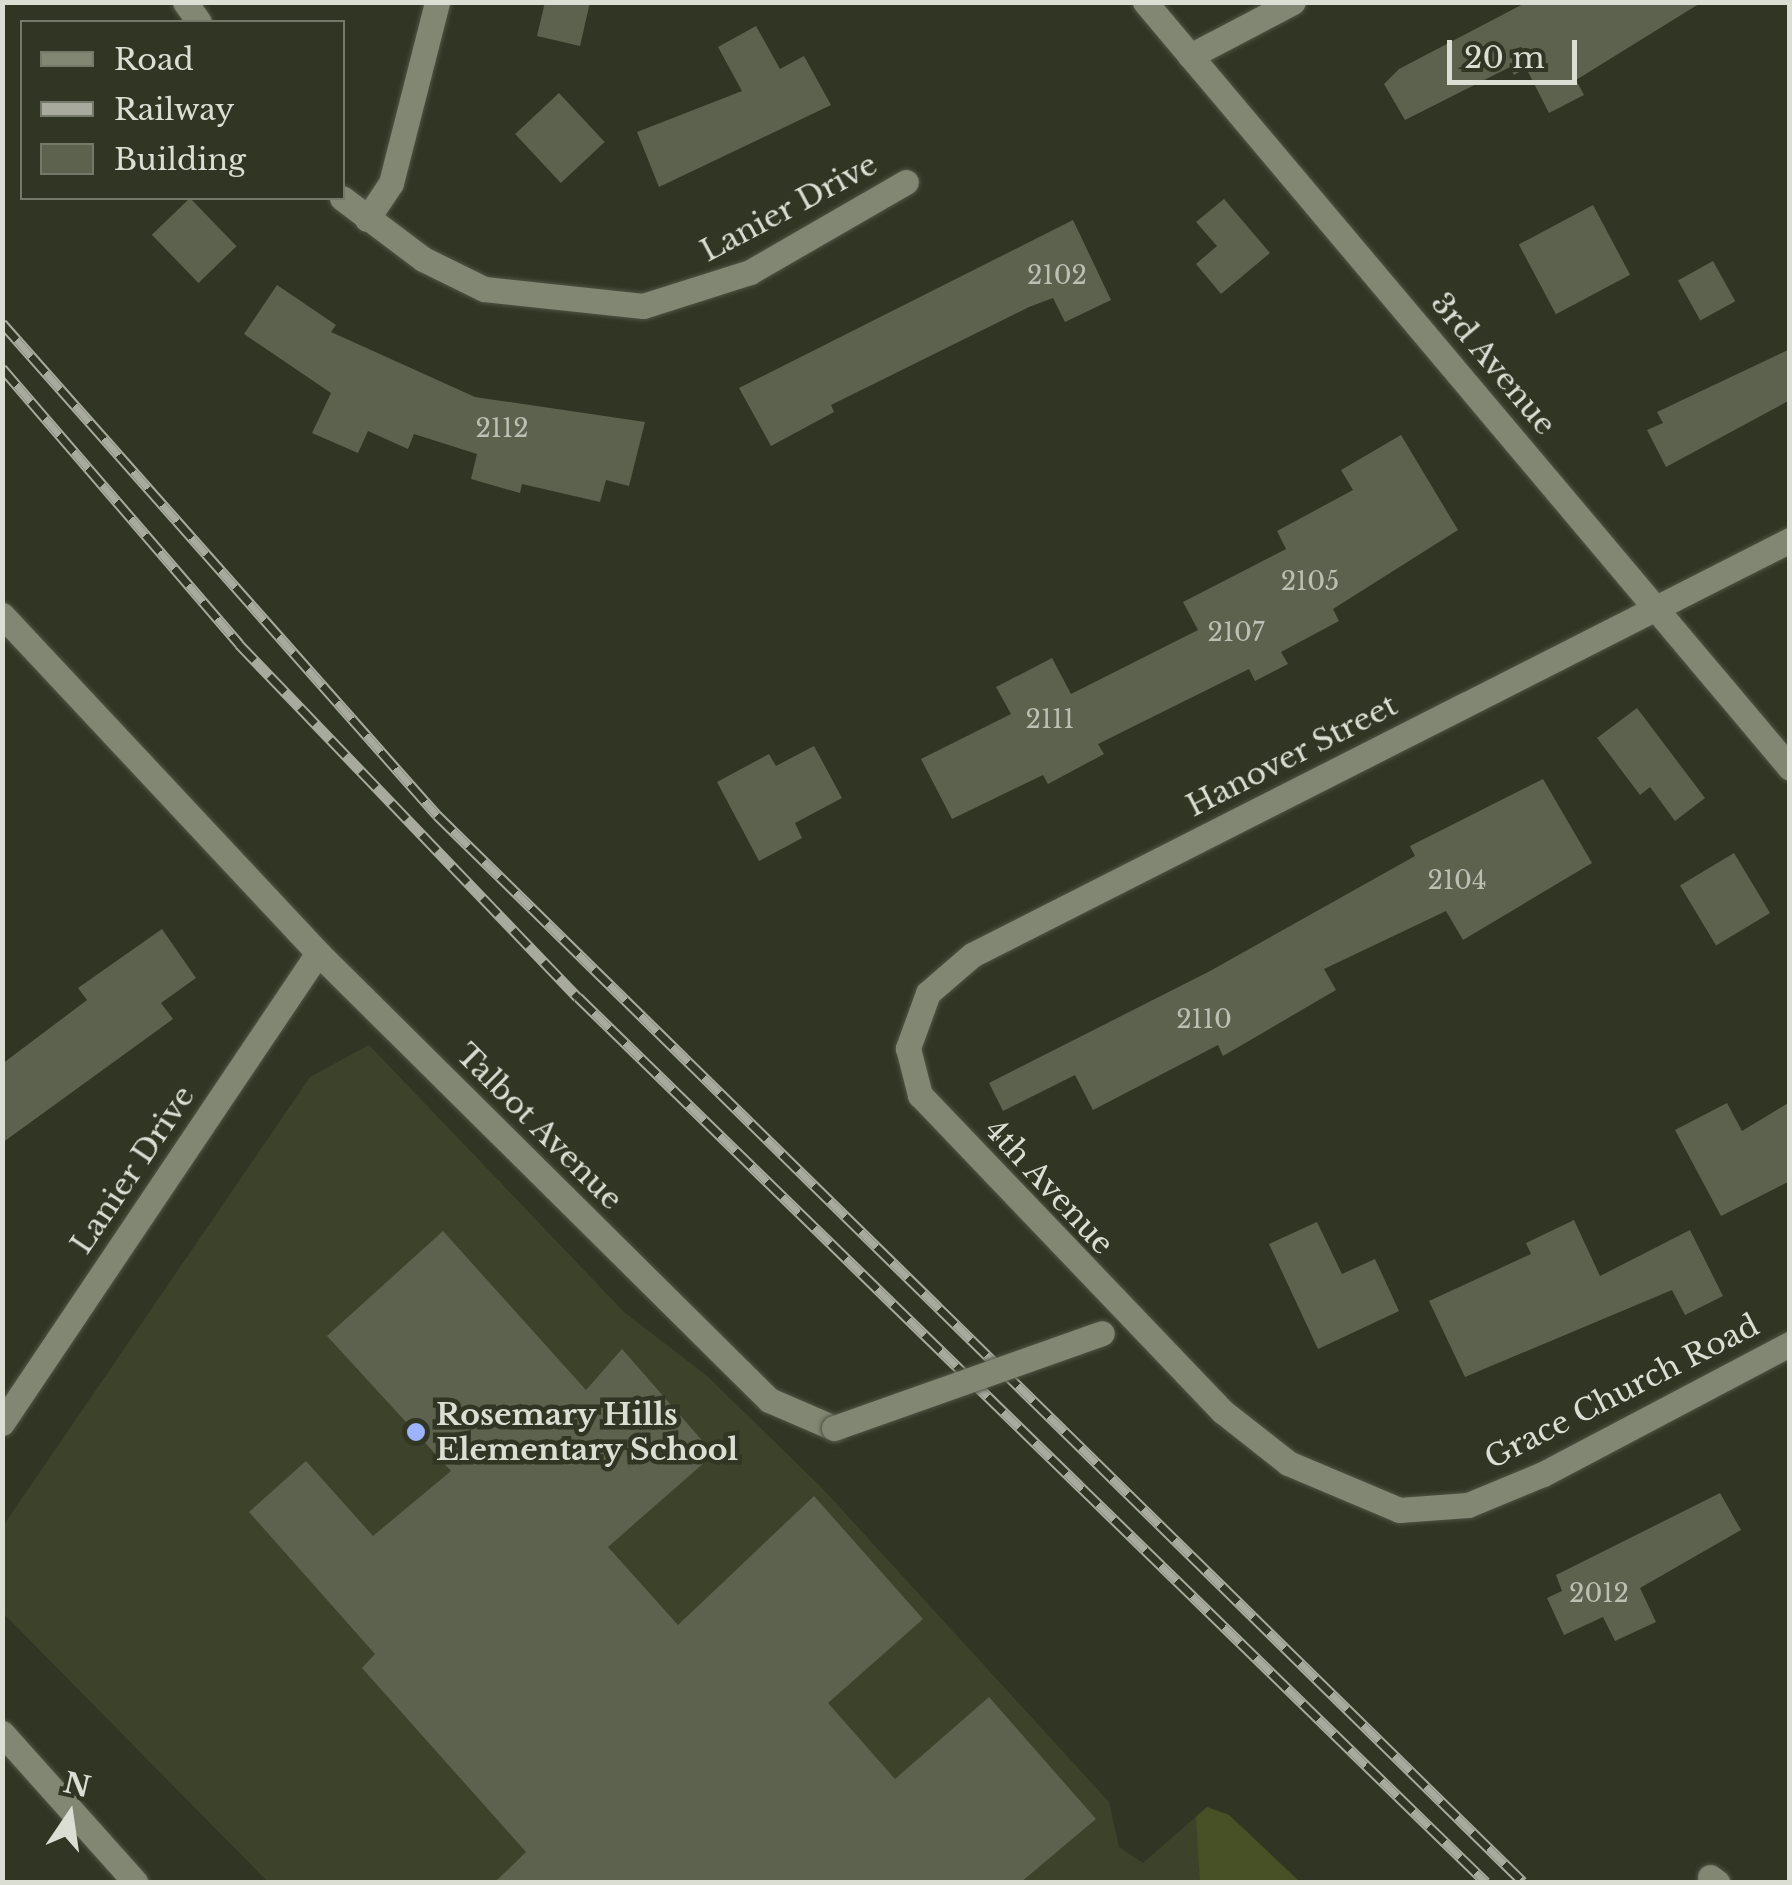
<!DOCTYPE html>
<style>
body{margin:0}
#map{position:relative;width:1792px;height:1885px;overflow:hidden;background:#313624;font-family:"Libre Baskerville",serif}
div>[style]{position:absolute}
[style*='--x']{left:calc(var(--x)*1px);top:calc(var(--y)*1px);width:calc(var(--w)*1px);rotate:calc(var(--a)*1deg)}
.built>*{inset:0;background:#3d422b}
.green>*{inset:0;background:#475125}
.building>*{inset:0;background:#5d624f;transform-origin:0 0}
.roads{filter:drop-shadow(0 0 2px #4f5444) drop-shadow(0 0 2px #4f5444)}
.minor>*{height:25px;margin:-12.5px;padding:0 12.5px;transform-origin:12.5px;border-radius:12.5px;background:#818773}
.rail>*{height:11px;margin-top:-5.5px;transform-origin:0;background:repeating-linear-gradient(90deg,#313624 0 22px,#a7aa9d 0 44px);box-sizing:border-box;border-block:2px solid #a7aa9d}
.bridges{filter:drop-shadow(0 0 2px #4f5444) drop-shadow(0 0 2px #4f5444)}
.minor-bridge>*{height:25px;margin:-12.5px;padding:0 12.5px;transform-origin:12.5px;border-radius:12.5px;background:#818773}
.dots>*{width:28px;height:28px;translate:-50% -50%;box-sizing:border-box;border:5px solid #313624;border-radius:50%}
span{translate:-50% -50%;white-space:nowrap;text-align:center;line-height:1.15;-webkit-text-stroke:9px #313624;paint-order:stroke}
.number-label{font-size:25px;color:#bcbfb2}
.number-label span{-webkit-text-stroke-width:0}
.street-label{font-size:30px;color:#dbded3}
.poi-label{font-size:30px;color:#dbded3;font-weight:700}
.left{translate:0 -50%;text-align:left}
.frame{position:absolute;inset:0;border:5px solid #dbded3;pointer-events:none}
.legend{position:absolute;left:20px;top:20px;width:325px;height:180px;box-sizing:border-box;background:#313624;border:2px solid #75796a;margin:0;padding:12px 18px;list-style:none;font-size:30px;color:#dbded3}
.legend li{display:flex;align-items:center;gap:20px;height:50px}
.legend b{width:50px;border:2px solid #75796a}
.north{position:absolute;left:20px;top:1765px;width:100px;height:100px;-webkit-text-stroke:8px #313624;paint-order:stroke;rotate:13deg;font-size:28px;font-weight:700;line-height:40px;text-align:center;color:#dbded3}
.north::after{content:'';display:block;margin:auto;width:35px;height:45px;background:#dbded3;clip-path:polygon(50% 0,100% 100%,50% 72%,0 100%)}
.scale{position:absolute;left:1447px;top:40px;width:130px;height:45px;box-sizing:border-box;border:5px solid #dbded3;border-top:0;padding-left:12px;font-size:30px;line-height:35px;white-space:nowrap;color:#dbded3;-webkit-text-stroke:8px #313624;paint-order:stroke}
</style>
<div id="map">
<div class="built">
<i style="clip-path:polygon(369px 1045px,625px 1313px,706px 1375px,822px 1488px,1109px 1802px,1119px 1847px,1143px 1863px,1207px 1807px,1229px 1815px,1300px 1882px,268px 1882px,3px 1613px,3px 1526px,310px 1077px)"></i>
</div>
<div class="green">
<i style="clip-path:polygon(1207px 1807px,1229px 1815px,1300px 1882px,1200px 1882px,1196px 1817px)"></i>
</div>
<div class="building">
<i style="clip-path:polygon(545px 2px,590px 2px,580px 46px,537px 36px)"></i>
<i style="clip-path:polygon(1527px 2px,1702px 2px,1576px 80px,1584px 95px,1549px 113px,1526px 68px,1514px 75px,1510px 67px,1405px 120px,1384px 84px,1399px 69px)"></i>
<i style="clip-path:polygon(756px 26px,780px 69px,804px 56px,831px 105px,659px 187px,637px 132px,742px 91px,718px 47px)"></i>
<i style="left:559px;top:93px;width:67px;height:60px;rotate:47deg"></i>
<i style="left:190px;top:198px;width:67px;height:53px;rotate:46deg"></i>
<i style="clip-path:polygon(1224px 199px,1270px 253px,1221px 294px,1196px 264px,1217px 246px,1196px 222px)"></i>
<i style="left:1593px;top:205px;width:79px;height:84px;rotate:62deg"></i>
<i style="clip-path:polygon(1073px 220px,1111px 300px,1065px 322px,1053px 298px,1029px 307px,831px 405px,834px 412px,771px 446px,739px 388px)"></i>
<i style="left:1713px;top:261px;width:46px;height:40px;rotate:61deg"></i>
<i style="clip-path:polygon(277px 285px,336px 325px,331px 332px,475px 397px,645px 422px,629px 486px,606px 480px,600px 502px,522px 484px,520px 493px,471px 479px,477px 454px,414px 434px,408px 449px,368px 431px,358px 453px,312px 433px,331px 393px,244px 334px)"></i>
<i style="clip-path:polygon(1790px 349px,1790px 400px,1666px 467px,1647px 430px,1663px 423px,1657px 412px)"></i>
<i style="clip-path:polygon(1401px 435px,1458px 530px,1333px 609px,1339px 621px,1281px 652px,1288px 664px,1255px 681px,1249px 669px,1098px 744px,1104px 754px,1048px 784px,1043px 775px,952px 819px,921px 759px,1011px 714px,996px 687px,1052px 658px,1071px 694px,1198px 630px,1183px 602px,1286px 549px,1277px 531px,1353px 490px,1341px 470px)"></i>
<i style="clip-path:polygon(1637px 708px,1705px 798px,1675px 821px,1650px 787px,1640px 795px,1597px 738px)"></i>
<i style="clip-path:polygon(814px 746px,842px 798px,795px 823px,802px 838px,759px 861px,717px 782px,769px 754px,776px 766px)"></i>
<i style="clip-path:polygon(1543px 779px,1592px 863px,1463px 940px,1446px 911px,1324px 969px,1336px 990px,1223px 1056px,1218px 1045px,1093px 1110px,1075px 1075px,1003px 1111px,989px 1083px,1210px 971px,1415px 856px,1410px 846px)"></i>
<i style="left:1734px;top:853px;width:70px;height:63px;rotate:59deg"></i>
<i style="clip-path:polygon(162px 929px,196px 978px,161px 1003px,173px 1019px,2px 1143px,2px 1064px,87px 1000px,78px 988px)"></i>
<i style="clip-path:polygon(1790px 1102px,1790px 1181px,1721px 1216px,1675px 1130px,1727px 1103px,1742px 1131px)"></i>
<i style="clip-path:polygon(1574px 1220px,1600px 1276px,1690px 1230px,1723px 1296px,1685px 1315px,1672px 1290px,1465px 1377px,1429px 1301px,1531px 1254px,1526px 1243px)"></i>
<i style="clip-path:polygon(1317px 1222px,1342px 1274px,1375px 1259px,1399px 1311px,1318px 1349px,1269px 1244px)"></i>
<i style="clip-path:polygon(443px 1231px,586px 1390px,622px 1349px,714px 1454px,608px 1547px,678px 1625px,814px 1496px,923px 1619px,828px 1703px,895px 1779px,989px 1697px,1096px 1819px,1021px 1882px,495px 1882px,526px 1852px,362px 1668px,375px 1654px,249px 1512px,306px 1461px,373px 1536px,451px 1471px,327px 1336px)"></i>
<i style="clip-path:polygon(1720px 1493px,1741px 1530px,1640px 1588px,1656px 1622px,1615px 1641px,1603px 1617px,1564px 1635px,1547px 1598px,1562px 1591px,1556px 1575px)"></i>
</div>
<div class="roads">
<div class="minor">
<i style="--x:185;--y:2;--w:24;--a:55"></i>
<i style="--x:1145;--y:2;--w:1001;--a:49.9"></i>
<i style="--x:1190;--y:56;--w:116;--a:-27.7"></i>
<i style="--x:342;--y:198;--w:101;--a:37"></i>
<i style="--x:423;--y:259;--w:68;--a:26.2"></i>
<i style="--x:484;--y:289;--w:160;--a:6.1"></i>
<i style="--x:643;--y:306;--w:112;--a:-17.6"></i>
<i style="--x:750;--y:272;--w:180;--a:-30"></i>
<i style="--x:367;--y:219;--w:43;--a:-56.3"></i>
<i style="--x:391;--y:183;--w:187;--a:-75.7"></i>
<i style="--x:1790;--y:540;--w:917;--a:153.1"></i>
<i style="--x:972;--y:955;--w:58;--a:139.2"></i>
<i style="--x:928;--y:993;--w:59;--a:110"></i>
<i style="--x:908;--y:1048;--w:49;--a:75.7"></i>
<i style="--x:920;--y:1095;--w:437;--a:46.3"></i>
<i style="--x:1222;--y:1411;--w:84;--a:38.2"></i>
<i style="--x:1288;--y:1463;--w:121;--a:22.9"></i>
<i style="--x:1399;--y:1510;--w:69;--a:-4.1"></i>
<i style="--x:1468;--y:1505;--w:81;--a:-22.5"></i>
<i style="--x:1543;--y:1474;--w:279;--a:-27.8"></i>
<i style="--x:2;--y:615;--w:463;--a:46.9"></i>
<i style="--x:318;--y:953;--w:635;--a:44.74"></i>
<i style="--x:769;--y:1400;--w:71;--a:23.3"></i>
<i style="--x:2;--y:1423;--w:566;--a:-56.09"></i>
<i style="--x:2;--y:1733;--w:200;--a:48.2"></i>
<i style="--x:1710;--y:1877;--w:9;--a:36"></i>
</div>
</div>
<div class="rail">
<i style="--x:2;--y:323;--w:657;--a:48.52"></i>
<i style="--x:437;--y:815;--w:1522;--a:44.49"></i>
<i style="--x:2;--y:368;--w:364;--a:49.3"></i>
<i style="--x:239;--y:644;--w:489;--a:46.2"></i>
<i style="--x:578;--y:997;--w:1268;--a:44.27"></i>
</div>
<div class="bridges">
<div class="minor-bridge">
<i style="--x:834;--y:1428;--w:284;--a:-19.5"></i>
</div>
</div>
<div class="dots">
<i style="left:416px;top:1432px;background:#9db4fd"></i>
</div>
<div class="number-label">
<span style="left:1057px;top:276px">2102</span>
<span style="left:502px;top:429px">2112</span>
<span style="left:1310px;top:582px">2105</span>
<span style="left:1236px;top:633px">2107</span>
<span style="left:1050px;top:720px">2111</span>
<span style="left:1457px;top:881px">2104</span>
<span style="left:1204px;top:1020px">2110</span>
<span style="left:1599px;top:1594px">2012</span>
</div>
<div class="street-label">
<span style="left:789px;top:208px;rotate:-28deg">Lanier Drive</span>
<span style="left:1493px;top:364px;rotate:50deg">3rd Avenue</span>
<span style="left:1292px;top:756px;rotate:-27deg">Hanover Street</span>
<span style="left:539px;top:1127px;rotate:45deg">Talbot Avenue</span>
<span style="left:133px;top:1170px;rotate:-56deg">Lanier Drive</span>
<span style="left:1049px;top:1187px;rotate:47deg">4th Avenue</span>
<span style="left:1622px;top:1392px;rotate:-27deg">Grace Church Road</span>
</div>
<div class="poi-label">
<span class="left" style="left:436px;top:1432px">Rosemary Hills<br>Elementary School</span>
</div>
<div class="frame"></div>
<ul class="legend">
<li><b style="height:12px;background:#818773"></b>Road</li>
<li><b style="height:12px;background:#a7aa9d"></b>Railway</li>
<li><b style="height:28px;background:#5d624f"></b>Building</li>
</ul>
<div class="north">N</div>
<div class="scale">20 m</div>
</div>
